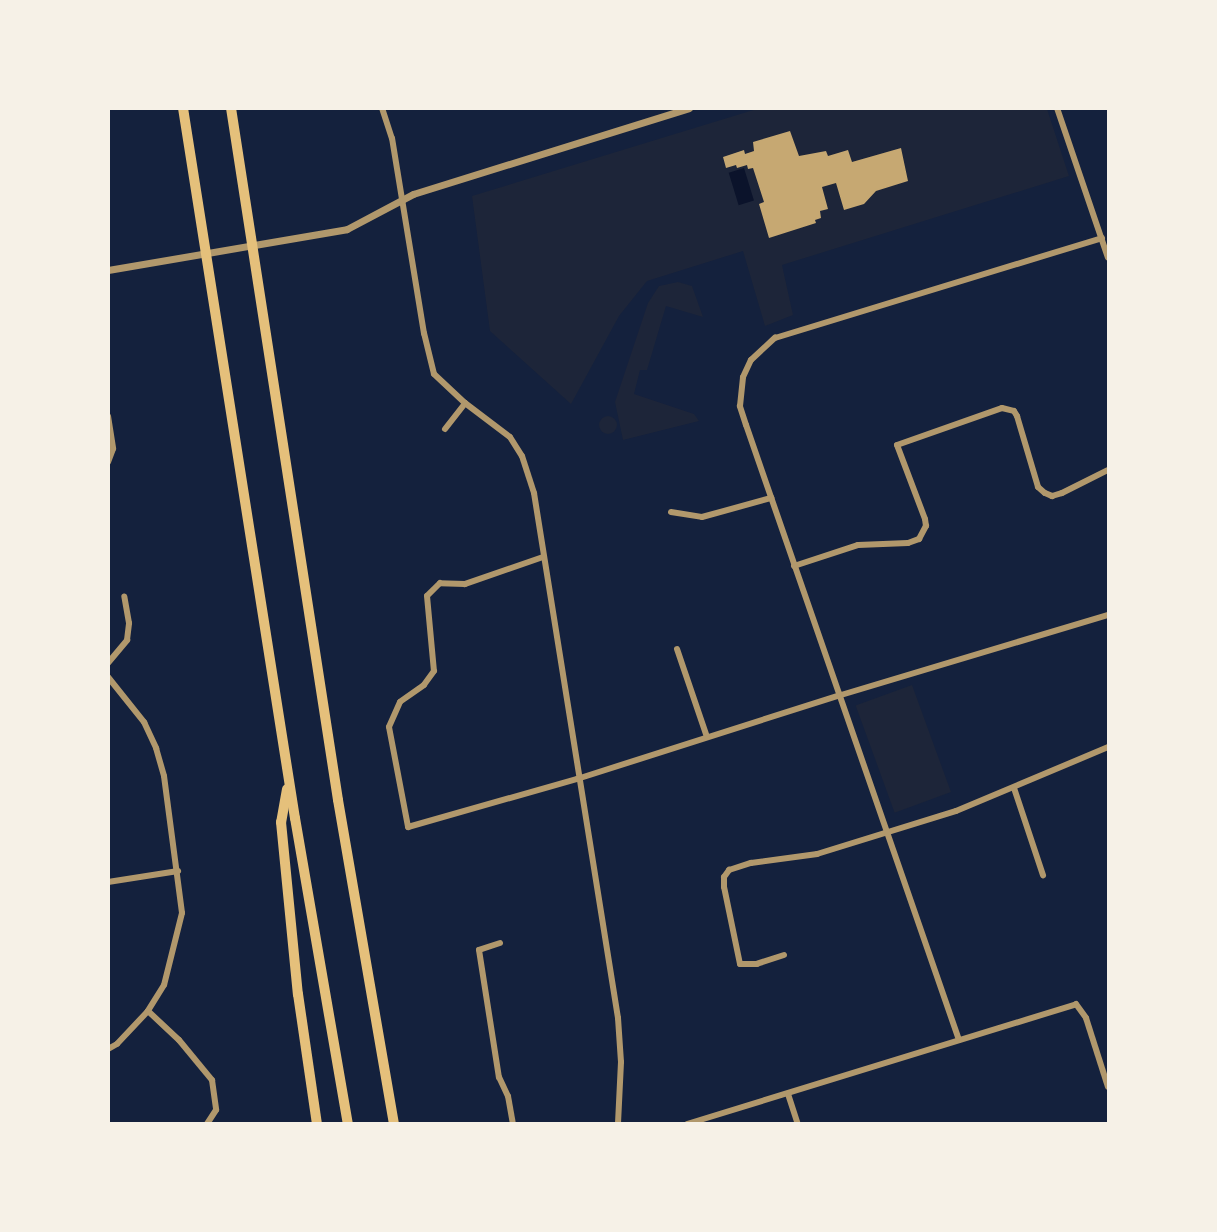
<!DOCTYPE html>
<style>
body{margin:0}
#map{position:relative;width:1217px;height:1232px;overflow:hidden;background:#14213d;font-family:Signika,sans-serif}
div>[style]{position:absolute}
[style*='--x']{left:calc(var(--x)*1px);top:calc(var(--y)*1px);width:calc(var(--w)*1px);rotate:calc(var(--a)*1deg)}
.green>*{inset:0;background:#1d2539;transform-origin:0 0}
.round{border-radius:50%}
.water>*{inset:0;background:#0b132b;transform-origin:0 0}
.building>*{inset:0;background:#c6a872}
.minor>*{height:6px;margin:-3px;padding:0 3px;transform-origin:3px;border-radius:3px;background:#b1986c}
.tertiary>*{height:7px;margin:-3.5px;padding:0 3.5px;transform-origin:3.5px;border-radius:3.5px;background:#b1986c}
.motorway>*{height:10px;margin:-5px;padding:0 5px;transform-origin:5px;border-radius:5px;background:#e5c07b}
span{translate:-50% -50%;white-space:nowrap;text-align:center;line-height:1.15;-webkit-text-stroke:5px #f6f1e7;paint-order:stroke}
.frame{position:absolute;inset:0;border:110px solid #f6f1e7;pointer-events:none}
</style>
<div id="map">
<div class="green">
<i style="clip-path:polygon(760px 108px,1047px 109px,1069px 176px,782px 265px,793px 315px,765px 326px,743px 251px,647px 281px,619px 316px,571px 404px,490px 331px,472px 196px)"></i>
<i style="clip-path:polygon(678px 282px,692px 286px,703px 317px,666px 306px,647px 370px,640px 370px,634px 394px,694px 414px,699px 421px,623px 440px,615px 402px,648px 303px,659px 286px)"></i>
<i class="round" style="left:599px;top:416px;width:18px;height:18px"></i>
<i style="left:912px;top:685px;width:114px;height:60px;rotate:70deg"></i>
</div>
<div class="water">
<i style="left:744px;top:168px;width:34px;height:16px;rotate:73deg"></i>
</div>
<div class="building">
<i style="clip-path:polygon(790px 131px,799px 156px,826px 151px,828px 156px,848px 150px,852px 162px,901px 148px,908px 181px,876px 191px,864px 204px,844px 210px,836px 183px,822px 187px,828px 209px,820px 211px,821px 218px,815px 220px,816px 223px,769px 238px,759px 204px,764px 202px,753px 168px,748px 169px,747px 165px,737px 168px,736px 165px,726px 168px,723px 157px,744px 150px,745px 154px,754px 151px,753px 142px)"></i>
</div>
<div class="minor">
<i style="--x:382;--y:108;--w:32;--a:72"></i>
<i style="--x:392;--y:138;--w:198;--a:80.7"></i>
<i style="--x:424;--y:333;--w:42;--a:76.3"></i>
<i style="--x:434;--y:374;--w:42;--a:43.1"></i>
<i style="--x:465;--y:403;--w:56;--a:37.1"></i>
<i style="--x:510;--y:437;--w:22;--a:58"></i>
<i style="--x:522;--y:456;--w:39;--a:72"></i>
<i style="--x:534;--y:493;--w:532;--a:80.91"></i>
<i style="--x:618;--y:1018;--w:44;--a:86.1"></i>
<i style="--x:621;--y:1062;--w:62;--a:92.8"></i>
<i style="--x:1057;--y:108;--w:158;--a:71.2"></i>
<i style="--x:108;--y:416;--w:33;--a:81"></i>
<i style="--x:113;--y:449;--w:14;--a:111"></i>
<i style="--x:445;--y:429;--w:33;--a:-52"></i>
<i style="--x:671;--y:512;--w:31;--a:9"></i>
<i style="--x:702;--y:517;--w:72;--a:-15.4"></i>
<i style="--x:543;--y:557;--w:83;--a:160.9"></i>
<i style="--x:465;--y:584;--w:25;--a:-178"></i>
<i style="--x:440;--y:583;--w:18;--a:135"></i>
<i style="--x:427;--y:596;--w:75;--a:84.7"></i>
<i style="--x:434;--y:671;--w:17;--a:126"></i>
<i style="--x:424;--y:685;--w:29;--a:145"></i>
<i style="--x:400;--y:702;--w:27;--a:114"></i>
<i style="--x:389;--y:727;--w:102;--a:79.2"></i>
<i style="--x:408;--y:827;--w:176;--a:-15.9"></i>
<i style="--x:577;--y:779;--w:277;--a:-17.7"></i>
<i style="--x:841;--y:695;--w:279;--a:-16.7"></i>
<i style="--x:794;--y:566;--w:67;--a:-18.2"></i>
<i style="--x:858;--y:545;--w:50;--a:-2.3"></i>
<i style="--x:908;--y:543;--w:12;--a:-20"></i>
<i style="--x:919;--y:539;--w:15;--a:-62"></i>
<i style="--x:926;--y:526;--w:7;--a:-98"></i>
<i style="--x:925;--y:519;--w:79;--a:-110.7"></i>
<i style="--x:897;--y:445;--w:111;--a:-19.4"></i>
<i style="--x:1002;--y:408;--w:12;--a:14"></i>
<i style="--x:1014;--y:411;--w:6;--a:59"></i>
<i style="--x:1017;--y:416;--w:74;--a:73.5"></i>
<i style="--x:1038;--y:487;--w:9;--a:41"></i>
<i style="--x:1045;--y:493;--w:8;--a:23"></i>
<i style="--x:1052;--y:496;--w:10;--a:-17"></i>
<i style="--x:1062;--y:493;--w:51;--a:-26.6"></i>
<i style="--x:677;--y:649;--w:93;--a:71.2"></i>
<i style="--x:108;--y:663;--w:30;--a:-50"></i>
<i style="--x:127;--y:640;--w:17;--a:-83"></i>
<i style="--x:129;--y:623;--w:27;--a:-100"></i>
<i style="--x:108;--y:677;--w:58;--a:51.3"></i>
<i style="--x:144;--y:722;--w:29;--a:65"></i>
<i style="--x:156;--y:748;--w:29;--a:74"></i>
<i style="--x:164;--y:776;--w:138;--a:82.5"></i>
<i style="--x:182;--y:913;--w:74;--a:104"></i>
<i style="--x:164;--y:985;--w:31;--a:122"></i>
<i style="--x:148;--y:1011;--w:45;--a:133.2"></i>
<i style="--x:117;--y:1044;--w:10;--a:151"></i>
<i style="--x:1014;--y:788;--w:92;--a:71.6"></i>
<i style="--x:108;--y:882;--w:71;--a:-8.9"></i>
<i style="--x:500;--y:943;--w:22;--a:162"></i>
<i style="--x:479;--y:950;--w:129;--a:81.1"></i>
<i style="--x:499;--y:1077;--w:21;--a:65"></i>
<i style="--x:508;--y:1096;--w:28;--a:80"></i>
<i style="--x:784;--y:955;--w:28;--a:162"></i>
<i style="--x:757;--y:964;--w:17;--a:180"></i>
<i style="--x:740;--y:964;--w:79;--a:-101.7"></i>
<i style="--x:724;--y:887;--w:10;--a:-90"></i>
<i style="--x:724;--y:877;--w:9;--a:-54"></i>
<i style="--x:729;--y:870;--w:23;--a:-18"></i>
<i style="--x:751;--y:863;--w:67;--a:-7.8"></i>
<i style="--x:817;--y:854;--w:145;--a:-17.2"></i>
<i style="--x:956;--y:811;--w:165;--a:-22.8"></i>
<i style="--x:148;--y:1011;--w:42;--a:43.1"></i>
<i style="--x:179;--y:1040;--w:52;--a:50.5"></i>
<i style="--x:212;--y:1080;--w:30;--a:82"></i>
<i style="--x:216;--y:1110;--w:17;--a:123"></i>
<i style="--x:959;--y:1040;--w:651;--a:-109.1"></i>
<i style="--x:746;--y:425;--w:20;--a:-108"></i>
<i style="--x:740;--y:406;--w:29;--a:-84"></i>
<i style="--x:743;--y:377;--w:19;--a:-65"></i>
<i style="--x:751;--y:360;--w:33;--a:-43"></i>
<i style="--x:775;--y:338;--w:342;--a:-17"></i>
<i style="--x:788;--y:1094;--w:32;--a:72"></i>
<i style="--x:687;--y:1124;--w:407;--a:-17.1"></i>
<i style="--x:1076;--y:1004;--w:17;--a:54"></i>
<i style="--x:1086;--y:1018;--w:72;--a:72.3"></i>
</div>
<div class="tertiary">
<i style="--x:108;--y:270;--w:242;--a:-9.7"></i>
<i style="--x:347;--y:229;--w:75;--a:-27.9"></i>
<i style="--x:413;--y:194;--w:289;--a:-17.3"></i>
</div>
<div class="motorway">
<i style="--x:183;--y:108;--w:719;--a:81.04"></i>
<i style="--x:295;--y:818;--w:311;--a:80.2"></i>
<i style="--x:231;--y:108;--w:700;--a:81.21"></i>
<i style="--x:338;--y:800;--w:329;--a:80.2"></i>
<i style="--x:287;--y:789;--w:34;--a:100"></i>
<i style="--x:281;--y:822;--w:173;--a:84.4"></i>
<i style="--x:298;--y:994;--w:131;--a:81.7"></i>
</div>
<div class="frame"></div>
</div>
